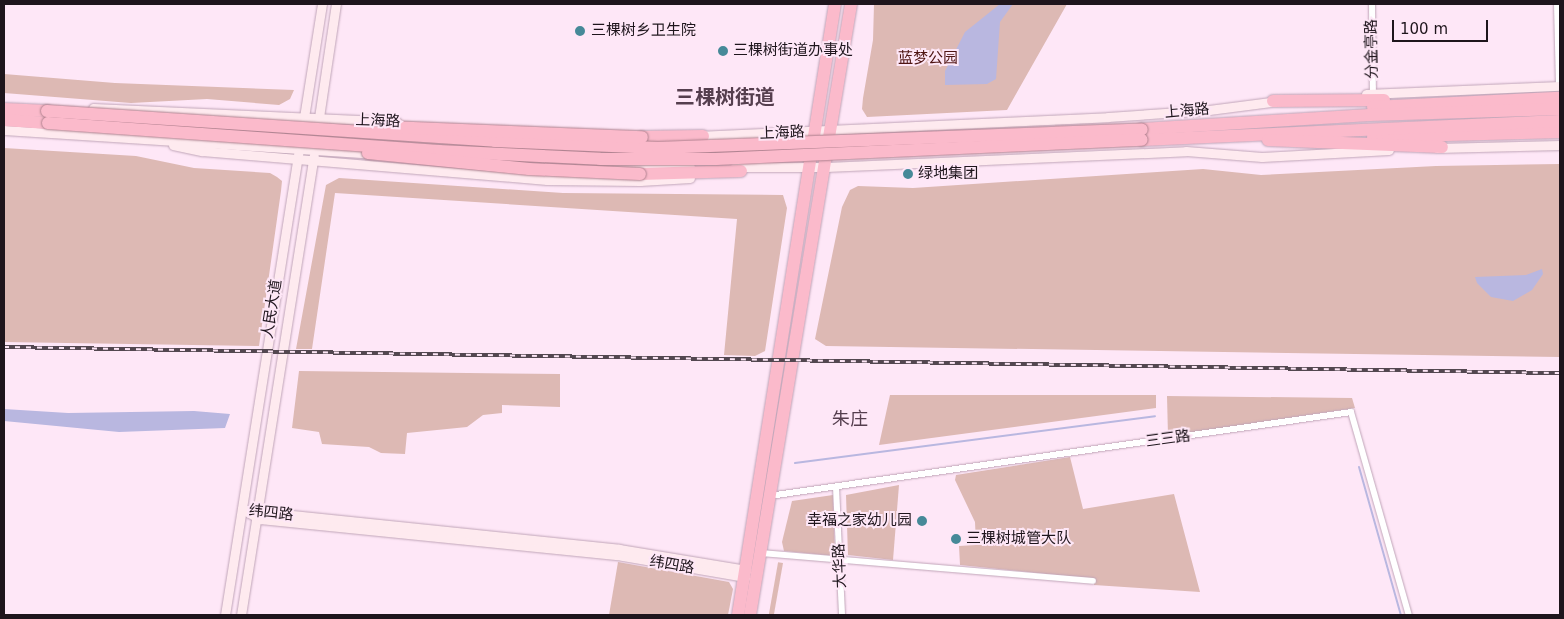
<!DOCTYPE html>
<meta charset="utf-8">
<style>
body{margin:0}
#map{position:relative;width:1564px;height:619px;overflow:hidden;background:#fee7f7;font-family:"DejaVu Sans","Noto Sans SC",sans-serif}
div>[style]{position:absolute}
[style*='--x']{left:calc(var(--x)*1px);top:calc(var(--y)*1px);width:calc(var(--w)*1px);rotate:calc(var(--a)*1deg)}
.green>*{inset:0;background:#ddb9b4;transform-origin:0 0}
.water>*{inset:0;background:#b9b7e0}
.stream>*{height:2px;margin:-1px;padding:0 1px;transform-origin:1px;border-radius:1px;background:#b9b7e0}
.roads{filter:drop-shadow(0 0 1px #c0a5b8) drop-shadow(0 0 1px #c0a5b8)}
.street>*{height:6px;margin:-3px;padding:0 3px;transform-origin:3px;border-radius:3px;background:#fff}
.secondary>*{height:9px;margin:-4.5px;padding:0 4.5px;transform-origin:4.5px;border-radius:4.5px;background:#feeaef}
.highway>*{height:12px;margin:-6px;padding:0 6px;transform-origin:6px;border-radius:6px;background:#fbbacb}
.rail>*{height:4px;margin-top:-2px;transform-origin:0;background:repeating-linear-gradient(90deg,#fee7f7 0 5.5px,#534750 0 11px);box-sizing:border-box;border-block:1px solid #534750}
.bridges{filter:drop-shadow(0 0 1px #ae808e) drop-shadow(0 0 1px #ae808e)}
.highway-bridge>*{height:12px;margin:-6px;padding:0 6px;transform-origin:6px;border-radius:6px;background:#fbbacb}
.dots>*{width:14px;height:14px;translate:-50% -50%;box-sizing:border-box;border:2px solid #fee7f7;border-radius:50%}
span{translate:-50% -50%;white-space:nowrap;text-align:center;line-height:1.15;-webkit-text-stroke:4px #fee7f7;paint-order:stroke}
.poi-label{font-size:15px;color:#1e151c}
.left{translate:0 -50%;text-align:left}
.right{translate:-100% -50%;text-align:right}
.street-label{font-size:15px;color:#1e151c}
.park-label{font-size:15px;color:#4e1412}
.quarter-label{font-size:18px;color:#553e4e}
.district-label{font-size:20px;color:#553e4e;font-weight:700}
.frame{position:absolute;inset:0;border:5px solid #1e151c;pointer-events:none}
.scale{position:absolute;left:1392px;top:20px;width:96px;height:22px;box-sizing:border-box;border:2px solid #1e151c;border-top:0;padding-left:6px;font-size:15px;line-height:18px;white-space:nowrap;color:#1e151c;-webkit-text-stroke:4px #fee7f7;paint-order:stroke}
</style>
<div id="map">
<div class="green">
<i style="clip-path:polygon(874px 4px,1067px 4px,1007px 110px,867px 117px,862px 109px,863px 98px,873px 40px)"></i>
<i style="clip-path:polygon(4px 74px,115px 83px,294px 90px,290px 99px,279px 105px,207px 99px,131px 103px,4px 93px)"></i>
<i style="clip-path:polygon(4px 148px,136px 156px,194px 168px,270px 173px,277px 177px,282px 181px,281px 191px,259px 346px,4px 342px)"></i>
<i style="clip-path:polygon(1560px 164px,1560px 357px,826px 346px,815px 339px,842px 207px,850px 190px,858px 186px,913px 188px,1203px 169px,1261px 175px,1436px 166px)"></i>
<i style="clip-path:polygon(339px 178px,563px 193px,783px 195px,787px 208px,765px 351px,755px 356px,724px 355px,737px 219px,335px 193px,312px 349px,296px 349px,326px 185px)"></i>
<i style="clip-path:polygon(299px 371px,560px 374px,560px 407px,502px 405px,502px 413px,483px 415px,467px 427px,407px 433px,405px 454px,381px 453px,369px 447px,322px 444px,319px 432px,292px 428px)"></i>
<i style="clip-path:polygon(890px 395px,1156px 395px,1156px 408px,879px 445px)"></i>
<i style="clip-path:polygon(1167px 396px,1352px 398px,1355px 408px,1168px 436px)"></i>
<i style="clip-path:polygon(1070px 457px,1083px 509px,1174px 494px,1200px 592px,1094px 585px,1094px 579px,960px 565px,959px 546px,976px 545px,975px 522px,955px 480px,956px 475px)"></i>
<i style="clip-path:polygon(899px 485px,893px 560px,848px 555px,846px 495px)"></i>
<i style="clip-path:polygon(833px 495px,835px 556px,784px 551px,782px 542px,792px 501px)"></i>
<i style="clip-path:polygon(618px 562px,729px 582px,733px 589px,728px 615px,609px 615px)"></i>
<i style="left:783px;top:563px;width:53px;height:5px;rotate:100deg"></i>
</div>
<div class="water">
<i style="clip-path:polygon(1000px 4px,1013px 4px,1000px 22px,996px 79px,987px 84px,945px 85px,945px 71px,965px 32px)"></i>
<i style="clip-path:polygon(1542px 269px,1543px 274px,1532px 290px,1513px 301px,1491px 297px,1477px 283px,1475px 277px,1526px 275px)"></i>
<i style="clip-path:polygon(4px 409px,68px 413px,194px 411px,230px 414px,225px 428px,119px 432px,4px 421px)"></i>
</div>
<div class="stream">
<i style="--x:795;--y:463;--w:363;--a:-7.4"></i>
<i style="--x:1359;--y:467;--w:154;--a:74.2"></i>
</div>
<div class="roads">
<div class="street">
<i style="--x:1372;--y:4;--w:90;--a:89.4"></i>
<i style="--x:1557;--y:4;--w:82;--a:88.6"></i>
<i style="--x:836;--y:487;--w:128;--a:87.3"></i>
<i style="--x:776;--y:495;--w:581;--a:-8.21"></i>
<i style="--x:1351;--y:412;--w:211;--a:74.1"></i>
<i style="--x:761;--y:553;--w:333;--a:4.8"></i>
</div>
<div class="secondary">
<i style="--x:1366;--y:94;--w:194;--a:-2.4"></i>
<i style="--x:93;--y:108;--w:304;--a:2.6"></i>
<i style="--x:318;--y:124;--w:121;--a:-81.5"></i>
<i style="--x:4;--y:130;--w:370;--a:3.7"></i>
<i style="--x:697;--y:136;--w:411;--a:-2.6"></i>
<i style="--x:1108;--y:117;--w:101;--a:-4"></i>
<i style="--x:1209;--y:110;--w:70;--a:-7.4"></i>
<i style="--x:173;--y:145;--w:30;--a:12"></i>
<i style="--x:202;--y:151;--w:346;--a:4.8"></i>
<i style="--x:547;--y:180;--w:93;--a:0.6"></i>
<i style="--x:640;--y:181;--w:50;--a:-3.4"></i>
<i style="--x:1437;--y:148;--w:123;--a:-1.4"></i>
<i style="--x:580;--y:165;--w:110;--a:1"></i>
<i style="--x:735;--y:167;--w:91;--a:0"></i>
<i style="--x:826;--y:167;--w:360;--a:-2.5"></i>
<i style="--x:1186;--y:151;--w:76;--a:4.5"></i>
<i style="--x:1262;--y:157;--w:127;--a:-3.2"></i>
<i style="--x:242;--y:509;--w:21;--a:29"></i>
<i style="--x:260;--y:519;--w:365;--a:5.8"></i>
<i style="--x:623;--y:556;--w:124;--a:9.8"></i>
<i style="--x:253;--y:511;--w:368;--a:5.9"></i>
<i style="--x:619;--y:549;--w:129;--a:9.4"></i>
<i style="--x:225;--y:615;--w:619;--a:-80.98"></i>
<i style="--x:241;--y:615;--w:465;--a:-81"></i>
</div>
<div class="highway">
<i style="--x:1273;--y:101;--w:111;--a:-0.5"></i>
<i style="--x:1373;--y:107;--w:187;--a:-2.8"></i>
<i style="--x:4;--y:109;--w:43;--a:2.7"></i>
<i style="--x:4;--y:120;--w:44;--a:3.9"></i>
<i style="--x:1142;--y:129;--w:228;--a:-3.5"></i>
<i style="--x:1370;--y:115;--w:190;--a:-1.8"></i>
<i style="--x:642;--y:137;--w:61;--a:-0.9"></i>
<i style="--x:1373;--y:137;--w:187;--a:-1.5"></i>
<i style="--x:1142;--y:140;--w:418;--a:-2.6"></i>
<i style="--x:1268;--y:140;--w:174;--a:2.3"></i>
<i style="--x:640;--y:174;--w:101;--a:-1.7"></i>
<i style="--x:738;--y:615;--w:619;--a:-80.98"></i>
<i style="--x:750;--y:615;--w:619;--a:-80.61"></i>
</div>
</div>
<div class="rail">
<i style="--x:4;--y:347;--w:1556;--a:0.96"></i>
</div>
<div class="bridges">
<div class="highway-bridge">
<i style="--x:47;--y:111;--w:449;--a:3.8"></i>
<i style="--x:495;--y:141;--w:163;--a:2.5"></i>
<i style="--x:658;--y:148;--w:484;--a:-2.2"></i>
<i style="--x:48;--y:123;--w:392;--a:4.1"></i>
<i style="--x:439;--y:151;--w:161;--a:2.8"></i>
<i style="--x:600;--y:159;--w:116;--a:0"></i>
<i style="--x:716;--y:159;--w:426;--a:-2.6"></i>
<i style="--x:388;--y:127;--w:254;--a:2.3"></i>
<i style="--x:368;--y:153;--w:162;--a:5.7"></i>
<i style="--x:529;--y:169;--w:111;--a:2.6"></i>
</div>
</div>
<div class="dots">
<i style="left:580px;top:31px;background:#468998"></i>
<i style="left:723px;top:51px;background:#468998"></i>
<i style="left:908px;top:174px;background:#468998"></i>
<i style="left:922px;top:521px;background:#468998"></i>
<i style="left:956px;top:539px;background:#468998"></i>
</div>
<div class="poi-label">
<span class="left" style="left:591px;top:31px">三棵树乡卫生院</span>
<span class="left" style="left:733px;top:51px">三棵树街道办事处</span>
<span class="left" style="left:918px;top:174px">绿地集团</span>
<span class="right" style="left:912px;top:521px">幸福之家幼儿园</span>
<span class="left" style="left:966px;top:539px">三棵树城管大队</span>
</div>
<div class="street-label">
<span style="left:1372px;top:49px;rotate:-91deg">分金亭路</span>
<span style="left:1187px;top:111px;rotate:-5deg">上海路</span>
<span style="left:378px;top:121px;rotate:2deg">上海路</span>
<span style="left:782px;top:133px;rotate:-2deg">上海路</span>
<span style="left:272px;top:309px;rotate:-81deg">人民大道</span>
<span style="left:1168px;top:439px;rotate:-8deg">三三路</span>
<span style="left:271px;top:513px;rotate:6deg">纬四路</span>
<span style="left:672px;top:565px;rotate:10deg">纬四路</span>
<span style="left:840px;top:566px;rotate:-92deg">大华路</span>
</div>
<div class="park-label">
<span style="left:928px;top:59px">蓝梦公园</span>
</div>
<div class="quarter-label">
<span style="left:850px;top:419px">朱庄</span>
</div>
<div class="district-label">
<span style="left:725px;top:97px">三棵树街道</span>
</div>
<div class="frame"></div>
<div class="scale">100 m</div>
</div>
